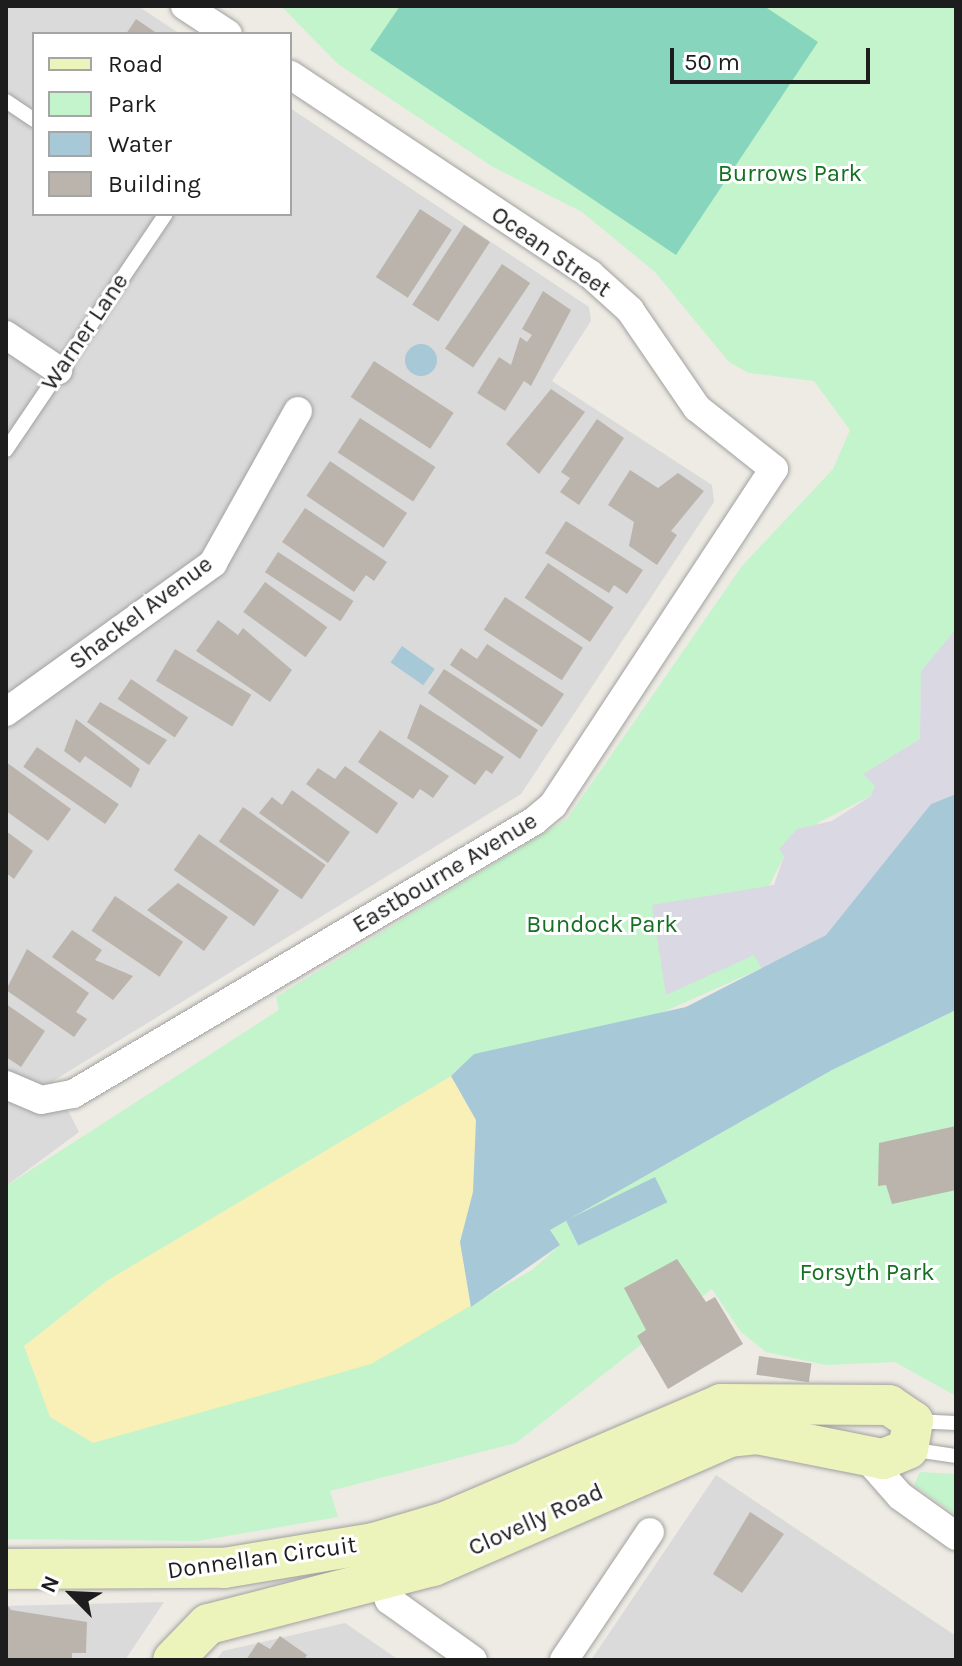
<!DOCTYPE html>
<style>
body{margin:0}
#map{position:relative;width:962px;height:1666px;overflow:hidden;background:#edebe3;font-family:Karla,sans-serif}
div>[style]{position:absolute}
[style*='--x']{left:calc(var(--x)*1px);top:calc(var(--y)*1px);width:calc(var(--w)*1px);rotate:calc(var(--a)*1deg)}
.residential>*{inset:0;background:#dbdada}
.sand>*{inset:0;background:#f8f0b6}
.park>*{inset:0;background:#c3f4cb}
.pitch>*{inset:0;background:#88d5be}
.plaza>*{inset:0;background:#d9d8e3}
.water>*{inset:0;background:#a7c8d7;transform-origin:0 0}
.round{border-radius:50%}
.building>*{inset:0;background:#bab4ad;transform-origin:0 0}
.roads{filter:drop-shadow(0 0 2px #a1a1a1) drop-shadow(0 0 2px #a1a1a1)}
.lane>*{height:14px;margin:-7px;padding:0 7px;transform-origin:7px;border-radius:7px;background:#fff}
.street>*{height:28px;margin:-14px;padding:0 14px;transform-origin:14px;border-radius:14px;background:#fff}
.secondary>*{height:40px;margin:-20px;padding:0 20px;transform-origin:20px;border-radius:20px;background:#ecf3bb}
span{translate:-50% -50%;white-space:nowrap;text-align:center;line-height:1.15;-webkit-text-stroke:6px #fff;paint-order:stroke}
.park-label{font-size:24px;color:#157024}
.street-label{font-size:24px;color:#1d1d1d}
.frame{position:absolute;inset:0;border:8px solid #1d1d1d;pointer-events:none}
.legend{position:absolute;left:32px;top:32px;width:260px;height:184px;box-sizing:border-box;background:#fff;border:2px solid #a5a5a5;margin:0;padding:10px 14px;list-style:none;font-size:24px;color:#1d1d1d}
.legend li{display:flex;align-items:center;gap:16px;height:40px}
.legend b{width:40px;border:2px solid #a5a5a5}
.north{position:absolute;left:32px;top:1554px;width:80px;height:80px;-webkit-text-stroke:6px #fff;paint-order:stroke;rotate:294deg;font-size:22px;font-weight:700;line-height:32px;text-align:center;color:#1d1d1d}
.north::after{content:'';display:block;margin:auto;width:28px;height:36px;background:#1d1d1d;clip-path:polygon(50% 0,100% 100%,50% 72%,0 100%)}
.scale{position:absolute;left:670px;top:48px;width:200px;height:36px;box-sizing:border-box;border:4px solid #1d1d1d;border-top:0;padding-left:10px;font-size:24px;line-height:28px;white-space:nowrap;color:#1d1d1d;-webkit-text-stroke:6px #fff;paint-order:stroke}
</style>
<div id="map">
<div class="residential">
<i style="clip-path:polygon(6px 6px,138px 6px,180px 34px,34px 34px,34px 214px,290px 214px,290px 108px,589px 307px,591px 321px,552px 381px,712px 485px,714px 502px,521px 794px,53px 1081px,79px 1132px,6px 1186px)"></i>
<i style="clip-path:polygon(716px 1475px,956px 1636px,956px 1660px,591px 1660px)"></i>
<i style="clip-path:polygon(164px 1602px,125px 1660px,6px 1660px,6px 1606px)"></i>
<i style="clip-path:polygon(345px 1623px,399px 1660px,216px 1660px,223px 1651px)"></i>
</div>
<div class="sand">
<i style="clip-path:polygon(451px 1076px,476px 1120px,473px 1192px,460px 1242px,471px 1307px,372px 1364px,222px 1411px,93px 1443px,50px 1417px,24px 1346px,108px 1280px)"></i>
</div>
<div class="park">
<i style="clip-path:polygon(281px 6px,956px 6px,956px 629px,921px 671px,920px 739px,863px 774px,875px 786px,871px 796px,819px 822px,784px 856px,769px 886px,778px 961px,636px 1024px,474px 1054px,451px 1076px,108px 1280px,24px 1346px,50px 1417px,93px 1443px,371px 1364px,532px 1270px,560px 1245px,550px 1230px,832px 1070px,956px 1010px,956px 1396px,895px 1362px,826px 1365px,766px 1352px,741px 1332px,712px 1289px,516px 1443px,330px 1491px,338px 1517px,198px 1541px,6px 1539px,6px 1186px,279px 1010px,276px 997px,567px 819px,742px 566px,833px 469px,850px 430px,814px 381px,749px 373px,729px 362px,655px 272px,582px 212px,493px 167px,338px 64px)"></i>
<i style="clip-path:polygon(920px 1472px,956px 1474px,956px 1515px,914px 1485px)"></i>
</div>
<div class="pitch">
<i style="clip-path:polygon(400px 6px,764px 6px,818px 42px,676px 255px,370px 50px)"></i>
</div>
<div class="plaza">
<i style="clip-path:polygon(956px 629px,956px 794px,931px 804px,826px 935px,762px 969px,754px 955px,666px 995px,652px 905px,774px 885px,784px 856px,779px 849px,797px 829px,832px 821px,871px 796px,875px 786px,863px 774px,920px 739px,921px 671px)"></i>
</div>
<div class="water">
<i class="round" style="left:405px;top:344px;width:32px;height:32px"></i>
<i style="left:402px;top:646px;width:40px;height:20px;rotate:35deg"></i>
<i style="clip-path:polygon(956px 794px,956px 1010px,832px 1070px,550px 1230px,560px 1245px,471px 1307px,460px 1242px,473px 1192px,476px 1120px,451px 1076px,474px 1054px,686px 1007px,826px 935px,931px 804px)"></i>
<i style="left:655px;top:1177px;width:28px;height:99px;rotate:64deg"></i>
</div>
<div class="building">
<i style="clip-path:polygon(136px 19px,158px 34px,126px 34px)"></i>
<i style="left:420px;top:209px;width:38px;height:81px;rotate:33deg"></i>
<i style="left:464px;top:225px;width:31px;height:95px;rotate:33deg"></i>
<i style="left:502px;top:264px;width:34px;height:102px;rotate:34deg"></i>
<i style="clip-path:polygon(543px 291px,571px 310px,531px 386px,524px 381px,505px 411px,477px 393px,499px 357px,511px 365px,520px 337px,527px 342px,532px 335px,522px 329px)"></i>
<i style="left:374px;top:361px;width:95px;height:43px;rotate:33deg"></i>
<i style="clip-path:polygon(551px 389px,585px 412px,539px 474px,506px 444px)"></i>
<i style="left:360px;top:418px;width:90px;height:41px;rotate:33deg"></i>
<i style="clip-path:polygon(597px 419px,624px 438px,579px 505px,560px 492px,570px 478px,561px 472px)"></i>
<i style="left:330px;top:461px;width:93px;height:42px;rotate:34deg"></i>
<i style="clip-path:polygon(630px 470px,658px 488px,678px 473px,704px 491px,671px 531px,677px 535px,657px 565px,629px 546px,634px 522px,608px 505px)"></i>
<i style="clip-path:polygon(305px 508px,387px 562px,374px 581px,366px 575px,354px 592px,282px 542px)"></i>
<i style="clip-path:polygon(566px 521px,643px 570px,627px 594px,614px 585px,609px 593px,545px 553px)"></i>
<i style="left:278px;top:552px;width:90px;height:24px;rotate:33deg"></i>
<i style="left:548px;top:563px;width:79px;height:42px;rotate:34deg"></i>
<i style="left:265px;top:582px;width:77px;height:37px;rotate:36deg"></i>
<i style="left:505px;top:597px;width:93px;height:39px;rotate:33deg"></i>
<i style="clip-path:polygon(218px 620px,238px 635px,243px 628px,292px 670px,270px 702px,196px 651px)"></i>
<i style="clip-path:polygon(487px 644px,564px 694px,542px 727px,450px 665px,461px 648px,477px 659px)"></i>
<i style="left:175px;top:649px;width:89px;height:37px;rotate:31deg"></i>
<i style="clip-path:polygon(444px 669px,538px 730px,520px 759px,428px 693px)"></i>
<i style="left:131px;top:679px;width:69px;height:24px;rotate:34deg"></i>
<i style="clip-path:polygon(100px 702px,167px 740px,149px 765px,87px 722px)"></i>
<i style="clip-path:polygon(420px 704px,504px 757px,492px 774px,486px 770px,475px 785px,407px 738px)"></i>
<i style="clip-path:polygon(76px 719px,140px 769px,131px 788px,85px 756px,80px 763px,64px 751px)"></i>
<i style="clip-path:polygon(380px 730px,449px 776px,433px 798px,420px 789px,413px 799px,358px 762px)"></i>
<i style="left:37px;top:747px;width:100px;height:24px;rotate:35deg"></i>
<i style="clip-path:polygon(6px 762px,71px 809px,48px 841px,6px 811px)"></i>
<i style="clip-path:polygon(345px 766px,398px 803px,377px 834px,306px 784px,318px 768px,335px 779px)"></i>
<i style="clip-path:polygon(292px 790px,350px 832px,328px 863px,259px 813px,272px 797px,282px 805px)"></i>
<i style="left:243px;top:807px;width:101px;height:42px;rotate:35deg"></i>
<i style="clip-path:polygon(6px 831px,33px 851px,14px 879px,6px 873px)"></i>
<i style="left:199px;top:834px;width:98px;height:44px;rotate:35deg"></i>
<i style="clip-path:polygon(178px 883px,228px 917px,204px 951px,147px 910px)"></i>
<i style="left:115px;top:896px;width:82px;height:42px;rotate:34deg"></i>
<i style="clip-path:polygon(72px 930px,102px 950px,95px 960px,133px 976px,113px 1000px,52px 957px)"></i>
<i style="clip-path:polygon(27px 949px,89px 993px,76px 1012px,87px 1019px,74px 1037px,6px 990px)"></i>
<i style="clip-path:polygon(6px 1004px,45px 1031px,21px 1067px,6px 1057px)"></i>
<i style="clip-path:polygon(956px 1126px,956px 1190px,892px 1204px,886px 1185px,878px 1186px,879px 1143px)"></i>
<i style="clip-path:polygon(677px 1259px,706px 1302px,715px 1297px,743px 1344px,668px 1389px,637px 1336px,646px 1330px,624px 1288px)"></i>
<i style="left:759px;top:1356px;width:53px;height:19px;rotate:8deg"></i>
<i style="clip-path:polygon(750px 1512px,784px 1534px,742px 1593px,713px 1574px)"></i>
<i style="clip-path:polygon(6px 1603px,11px 1610px,87px 1622px,86px 1653px,72px 1653px,72px 1660px,6px 1660px)"></i>
<i style="clip-path:polygon(280px 1636px,307px 1655px,304px 1660px,246px 1660px,258px 1642px,270px 1649px)"></i>
</div>
<div class="roads">
<div class="lane">
<i style="--x:6;--y:101;--w:34;--a:34"></i>
<i style="--x:6;--y:450;--w:285;--a:-55.9"></i>
<i style="--x:913;--y:1421;--w:43;--a:2.7"></i>
<i style="--x:909;--y:1449;--w:48;--a:8.5"></i>
</div>
<div class="street">
<i style="--x:185;--y:6;--w:51;--a:33.1"></i>
<i style="--x:6;--y:335;--w:63;--a:33.9"></i>
<i style="--x:6;--y:712;--w:255;--a:-35.7"></i>
<i style="--x:213;--y:563;--w:174;--a:-60.8"></i>
<i style="--x:6;--y:1085;--w:38;--a:23"></i>
<i style="--x:41;--y:1100;--w:33;--a:-11"></i>
<i style="--x:73;--y:1094;--w:536;--a:-30.63"></i>
<i style="--x:534;--y:821;--w:25;--a:-40"></i>
<i style="--x:553;--y:805;--w:402;--a:-56.7"></i>
<i style="--x:774;--y:469;--w:98;--a:-141.6"></i>
<i style="--x:697;--y:408;--w:119;--a:-124.4"></i>
<i style="--x:630;--y:310;--w:54;--a:-138"></i>
<i style="--x:590;--y:274;--w:360;--a:-146.4"></i>
<i style="--x:865;--y:1456;--w:53;--a:48.8"></i>
<i style="--x:900;--y:1496;--w:69;--a:35.5"></i>
<i style="--x:381;--y:1580;--w:22;--a:68"></i>
<i style="--x:389;--y:1600;--w:103;--a:35.5"></i>
<i style="--x:564;--y:1660;--w:154;--a:-56.1"></i>
</div>
<div class="secondary">
<i style="--x:6;--y:1569;--w:218;--a:-0.3"></i>
<i style="--x:224;--y:1568;--w:152;--a:-9.5"></i>
<i style="--x:374;--y:1543;--w:74;--a:-16.5"></i>
<i style="--x:445;--y:1522;--w:300;--a:-23.1"></i>
<i style="--x:721;--y:1404;--w:168;--a:0.3"></i>
<i style="--x:889;--y:1405;--w:29;--a:34"></i>
<i style="--x:913;--y:1421;--w:28;--a:100"></i>
<i style="--x:908;--y:1449;--w:27;--a:158"></i>
<i style="--x:883;--y:1459;--w:128;--a:-168.8"></i>
<i style="--x:757;--y:1434;--w:27;--a:174"></i>
<i style="--x:730;--y:1437;--w:324;--a:156.5"></i>
<i style="--x:433;--y:1566;--w:232;--a:165.5"></i>
<i style="--x:208;--y:1624;--w:50;--a:134.2"></i>
</div>
</div>
<div class="park-label">
<span style="left:790px;top:174px">Burrows Park</span>
<span style="left:602px;top:925px">Bundock Park</span>
<span style="left:867px;top:1273px">Forsyth Park</span>
</div>
<div class="street-label">
<span style="left:551px;top:252px;rotate:35deg">Ocean Street</span>
<span style="left:85px;top:332px;rotate:-56deg">Warner Lane</span>
<span style="left:141px;top:613px;rotate:-37deg">Shackel Avenue</span>
<span style="left:445px;top:873px;rotate:-31deg">Eastbourne Avenue</span>
<span style="left:536px;top:1520px;rotate:-24deg">Clovelly Road</span>
<span style="left:262px;top:1558px;rotate:-8deg">Donnellan Circuit</span>
</div>
<div class="frame"></div>
<ul class="legend">
<li><b style="height:10px;background:#ecf3bb"></b>Road</li>
<li><b style="height:22px;background:#c3f4cb"></b>Park</li>
<li><b style="height:22px;background:#a7c8d7"></b>Water</li>
<li><b style="height:22px;background:#bab4ad"></b>Building</li>
</ul>
<div class="north">N</div>
<div class="scale">50 m</div>
</div>
